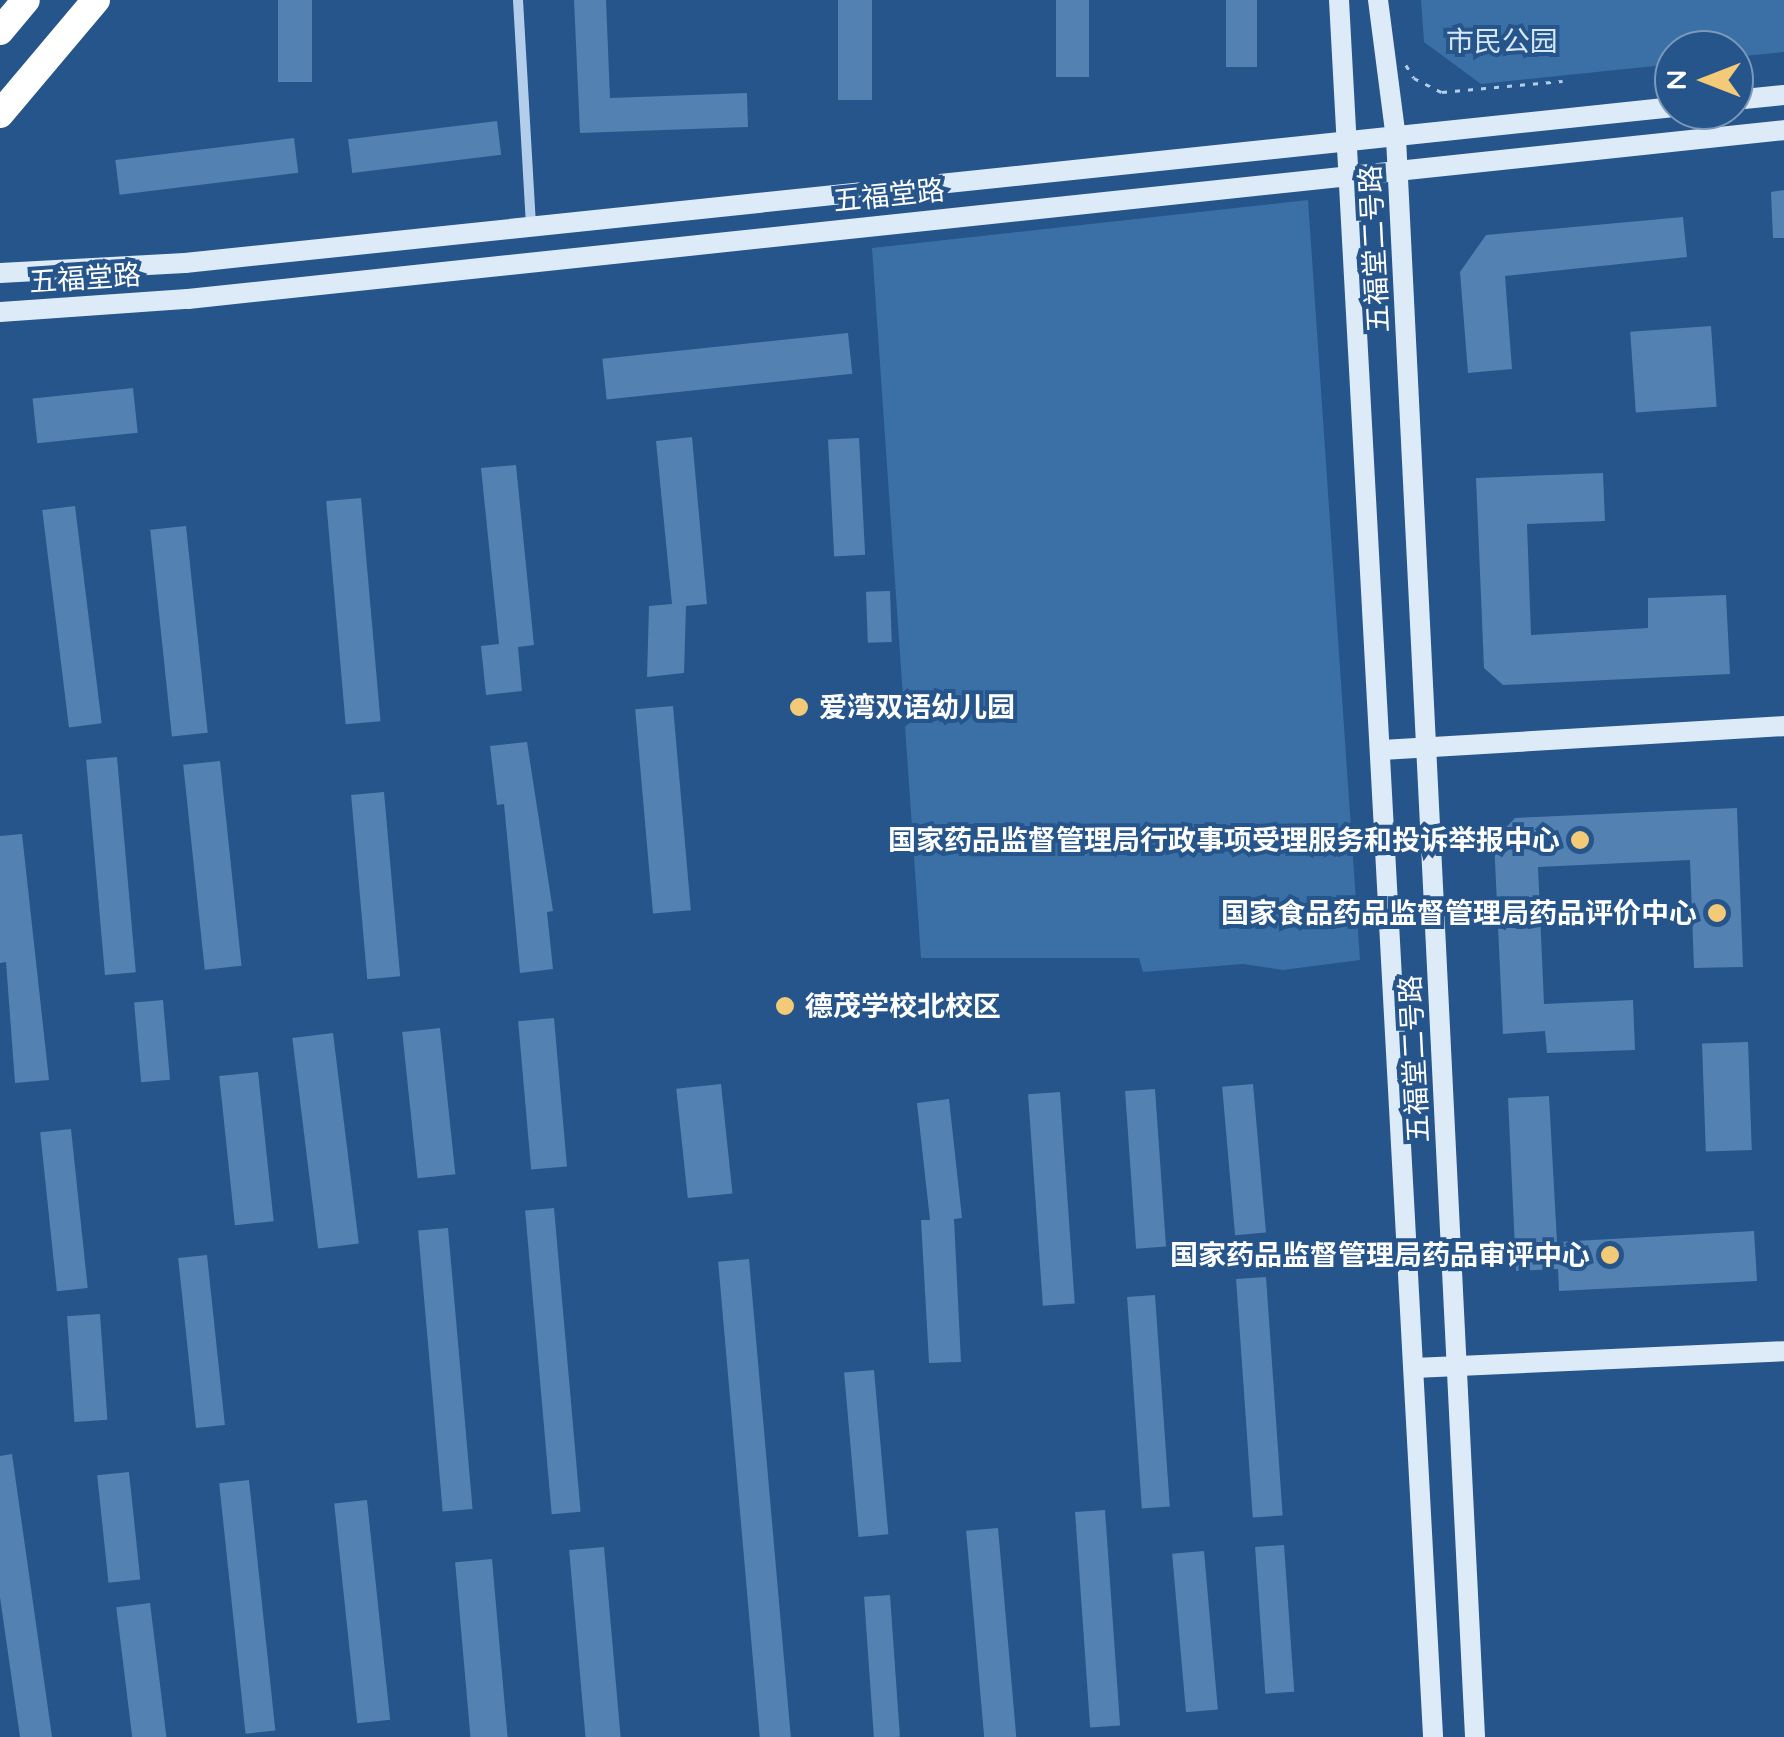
<!DOCTYPE html>
<meta charset="utf-8">
<style>
body{margin:0}
#map{position:relative;width:1784px;height:1737px;overflow:hidden;background:#25558a;font-family:Quicksand,"Noto Sans SC",sans-serif}
div>[style]{position:absolute}
[style*='--x']{left:calc(var(--x)*1px);top:calc(var(--y)*1px);width:calc(var(--w)*1px);rotate:calc(var(--a)*1deg)}
.green>*{inset:0;background:#3a70a6}
.building>*{inset:0;background:#5281b2;transform-origin:0 0}
.path>*{height:2.5px;margin-top:-1.25px;transform-origin:0;background:repeating-linear-gradient(90deg,#b3ceea 0 5px,transparent 0 13px)}
.street>*{height:10px;margin:-5px;padding:0 5px;transform-origin:5px;border-radius:5px;background:#b3ceea}
.secondary>*{height:20px;margin:-10px;padding:0 10px;transform-origin:10px;border-radius:10px;background:#ddeaf8}
.highway>*{height:28px;margin:-14px;padding:0 14px;transform-origin:14px;border-radius:14px;background:#fff}
.dots>*{width:28px;height:28px;translate:-50% -50%;box-sizing:border-box;border:5px solid #25558a;border-radius:50%}
span{translate:-50% -50%;white-space:nowrap;text-align:center;line-height:1.15;-webkit-text-stroke:8px #25558a;paint-order:stroke}
.park-label{font-size:28px;color:#d7e7f7}
.street-label{font-size:28px;color:#fff}
.poi-label{font-size:28px;color:#fff;font-weight:700}
.left{translate:0 -50%;text-align:left}
.right{translate:-100% -50%;text-align:right}
.north{position:absolute;left:1654px;top:30px;width:100px;height:100px;box-sizing:border-box;background:#25558a;border:2px solid #7c99b9;border-radius:50%;rotate:270deg;font-size:28px;font-weight:700;line-height:40px;text-align:center;color:#fff}
.north::after{content:'';display:block;margin:auto;width:35px;height:45px;background:#f3ca77;clip-path:polygon(50% 0,100% 100%,50% 72%,0 100%)}
</style>
<div id="map">
<div class="green">
<i style="clip-path:polygon(1421px 0,1784px 0,1784px 52px,1734px 57px,1734px 50px,1674px 50px,1674px 64px,1481px 84px,1424px 42px)"></i>
<i style="clip-path:polygon(1308px 200px,1360px 960px,1283px 970px,1243px 964px,1143px 972px,1139px 958px,921px 958px,872px 248px)"></i>
</div>
<div class="building">
<i style="left:278px;top:0;width:34px;height:82px"></i>
<i style="clip-path:polygon(574px 0,606px 0,610px 98px,747px 93px,748px 127px,580px 133px)"></i>
<i style="left:838px;top:0;width:34px;height:100px"></i>
<i style="left:1056px;top:0;width:33px;height:77px"></i>
<i style="left:1226px;top:0;width:31px;height:67px"></i>
<i style="left:497px;top:121px;width:34px;height:150px;rotate:83deg"></i>
<i style="left:294px;top:138px;width:35px;height:180px;rotate:83deg"></i>
<i style="clip-path:polygon(1784px 190px,1784px 238px,1773px 238px,1771px 192px)"></i>
<i style="clip-path:polygon(1683px 217px,1687px 257px,1505px 276px,1512px 369px,1468px 373px,1460px 272px,1486px 235px)"></i>
<i style="left:1711px;top:326px;width:81px;height:81px;rotate:86deg"></i>
<i style="left:848px;top:333px;width:41px;height:247px;rotate:84deg"></i>
<i style="left:133px;top:388px;width:45px;height:101px;rotate:84deg"></i>
<i style="clip-path:polygon(692px 437px,707px 604px,686px 606px,684px 673px,647px 677px,649px 606px,672px 604px,656px 441px)"></i>
<i style="left:859px;top:438px;width:117px;height:31px;rotate:87deg"></i>
<i style="clip-path:polygon(516px 465px,534px 645px,518px 647px,522px 691px,486px 695px,481px 646px,499px 644px,481px 468px)"></i>
<i style="clip-path:polygon(1603px 473px,1605px 521px,1527px 524px,1531px 635px,1648px 628px,1648px 598px,1726px 595px,1730px 674px,1503px 685px,1484px 668px,1476px 478px)"></i>
<i style="left:361px;top:498px;width:224px;height:35px;rotate:85deg"></i>
<i style="left:75px;top:506px;width:219px;height:33px;rotate:83deg"></i>
<i style="left:186px;top:526px;width:208px;height:36px;rotate:84deg"></i>
<i style="left:890px;top:591px;width:51px;height:24px;rotate:88deg"></i>
<i style="left:673px;top:706px;width:205px;height:38px;rotate:85deg"></i>
<i style="clip-path:polygon(527px 742px,553px 911px,547px 912px,553px 969px,520px 973px,504px 804px,497px 805px,490px 746px)"></i>
<i style="left:117px;top:757px;width:216px;height:31px;rotate:85deg"></i>
<i style="left:220px;top:761px;width:206px;height:37px;rotate:84deg"></i>
<i style="left:384px;top:792px;width:185px;height:33px;rotate:85deg"></i>
<i style="clip-path:polygon(1737px 808px,1743px 967px,1694px 968px,1690px 860px,1538px 867px,1544px 1004px,1633px 1000px,1635px 1050px,1547px 1053px,1545px 1031px,1503px 1034px,1494px 840px,1515px 818px)"></i>
<i style="clip-path:polygon(22px 834px,49px 1080px,15px 1083px,6px 962px,0 963px,0 836px)"></i>
<i style="left:163px;top:1000px;width:80px;height:29px;rotate:85deg"></i>
<i style="left:554px;top:1018px;width:149px;height:36px;rotate:85deg"></i>
<i style="left:440px;top:1028px;width:147px;height:38px;rotate:84deg"></i>
<i style="left:333px;top:1033px;width:212px;height:41px;rotate:83deg"></i>
<i style="left:1748px;top:1042px;width:108px;height:46px;rotate:88deg"></i>
<i style="left:258px;top:1072px;width:150px;height:39px;rotate:84deg"></i>
<i style="left:721px;top:1084px;width:110px;height:45px;rotate:84deg"></i>
<i style="left:1253px;top:1084px;width:149px;height:31px;rotate:85deg"></i>
<i style="left:1155px;top:1089px;width:158px;height:30px;rotate:86deg"></i>
<i style="left:1060px;top:1092px;width:212px;height:32px;rotate:86deg"></i>
<i style="clip-path:polygon(1549px 1096px,1557px 1242px,1754px 1231px,1757px 1281px,1559px 1291px,1558px 1269px,1516px 1271px,1508px 1098px)"></i>
<i style="clip-path:polygon(949px 1099px,962px 1218px,954px 1219px,961px 1362px,929px 1363px,921px 1220px,930px 1220px,917px 1103px)"></i>
<i style="left:71px;top:1129px;width:160px;height:31px;rotate:84deg"></i>
<i style="left:554px;top:1208px;width:305px;height:29px;rotate:85deg"></i>
<i style="left:448px;top:1228px;width:282px;height:30px;rotate:85deg"></i>
<i style="left:207px;top:1255px;width:171px;height:29px;rotate:84deg"></i>
<i style="left:749px;top:1259px;width:480px;height:31px;rotate:85deg"></i>
<i style="left:1266px;top:1277px;width:239px;height:30px;rotate:86deg"></i>
<i style="left:1155px;top:1295px;width:212px;height:28px;rotate:86deg"></i>
<i style="left:100px;top:1314px;width:106px;height:33px;rotate:86deg"></i>
<i style="left:874px;top:1370px;width:165px;height:30px;rotate:85deg"></i>
<i style="clip-path:polygon(12px 1454px,52px 1737px,20px 1737px,0 1597px,0 1456px)"></i>
<i style="left:129px;top:1472px;width:108px;height:32px;rotate:84deg"></i>
<i style="left:249px;top:1480px;width:252px;height:30px;rotate:84deg"></i>
<i style="left:367px;top:1500px;width:221px;height:33px;rotate:84deg"></i>
<i style="left:1105px;top:1510px;width:216px;height:30px;rotate:86deg"></i>
<i style="left:998px;top:1528px;width:210px;height:32px;rotate:85deg"></i>
<i style="left:1284px;top:1545px;width:147px;height:29px;rotate:86deg"></i>
<i style="left:604px;top:1547px;width:191px;height:35px;rotate:85deg"></i>
<i style="left:1204px;top:1551px;width:159px;height:32px;rotate:85deg"></i>
<i style="left:492px;top:1559px;width:179px;height:37px;rotate:85deg"></i>
<i style="left:890px;top:1595px;width:142px;height:26px;rotate:86deg"></i>
<i style="left:150px;top:1603px;width:135px;height:34px;rotate:83deg"></i>
</div>
<div class="path">
<i style="--x:1406;--y:65;--w:15;--a:58"></i>
<i style="--x:1414;--y:78;--w:31;--a:27"></i>
<i style="--x:1442;--y:92;--w:121;--a:-5.2"></i>
</div>
<div class="street">
<i style="--x:518;--y:0;--w:227;--a:86.7"></i>
</div>
<div class="secondary">
<i style="--x:1339;--y:0;--w:1740;--a:86.9"></i>
<i style="--x:1378;--y:0;--w:139;--a:82.6"></i>
<i style="--x:1396;--y:138;--w:1601;--a:87.17"></i>
<i style="--x:1734;--y:100;--w:50;--a:-5.7"></i>
<i style="--x:0;--y:273;--w:185;--a:-3.1"></i>
<i style="--x:185;--y:263;--w:1497;--a:-5.98"></i>
<i style="--x:0;--y:312;--w:188;--a:-4"></i>
<i style="--x:188;--y:299;--w:1605;--a:-6.04"></i>
<i style="--x:1382;--y:750;--w:403;--a:-3.4"></i>
<i style="--x:1414;--y:1368;--w:370;--a:-2.6"></i>
</div>
<div class="highway">
<i style="--x:0;--y:31;--w:40;--a:-50"></i>
<i style="--x:0;--y:114;--w:149;--a:-49.9"></i>
</div>
<div class="dots">
<i style="left:799px;top:707px;background:#f3ca77"></i>
<i style="left:1580px;top:840px;background:#f3ca77"></i>
<i style="left:1717px;top:913px;background:#f3ca77"></i>
<i style="left:785px;top:1006px;background:#f3ca77"></i>
<i style="left:1610px;top:1255px;background:#f3ca77"></i>
</div>
<div class="park-label">
<span style="left:1502px;top:41px">市民公园</span>
</div>
<div class="street-label">
<span style="left:889px;top:195px;rotate:-6deg">五福堂路</span>
<span style="left:1374px;top:249px;rotate:-93deg">五福堂二号路</span>
<span style="left:85px;top:278px;rotate:-4deg">五福堂路</span>
<span style="left:1414px;top:1059px;rotate:-93deg">五福堂二号路</span>
</div>
<div class="poi-label">
<span class="left" style="left:819px;top:707px">爱湾双语幼儿园</span>
<span class="right" style="left:1560px;top:840px">国家药品监督管理局行政事项受理服务和投诉举报中心</span>
<span class="right" style="left:1697px;top:913px">国家食品药品监督管理局药品评价中心</span>
<span class="left" style="left:805px;top:1006px">德茂学校北校区</span>
<span class="right" style="left:1590px;top:1255px">国家药品监督管理局药品审评中心</span>
</div>
<div class="north">N</div>
</div>
